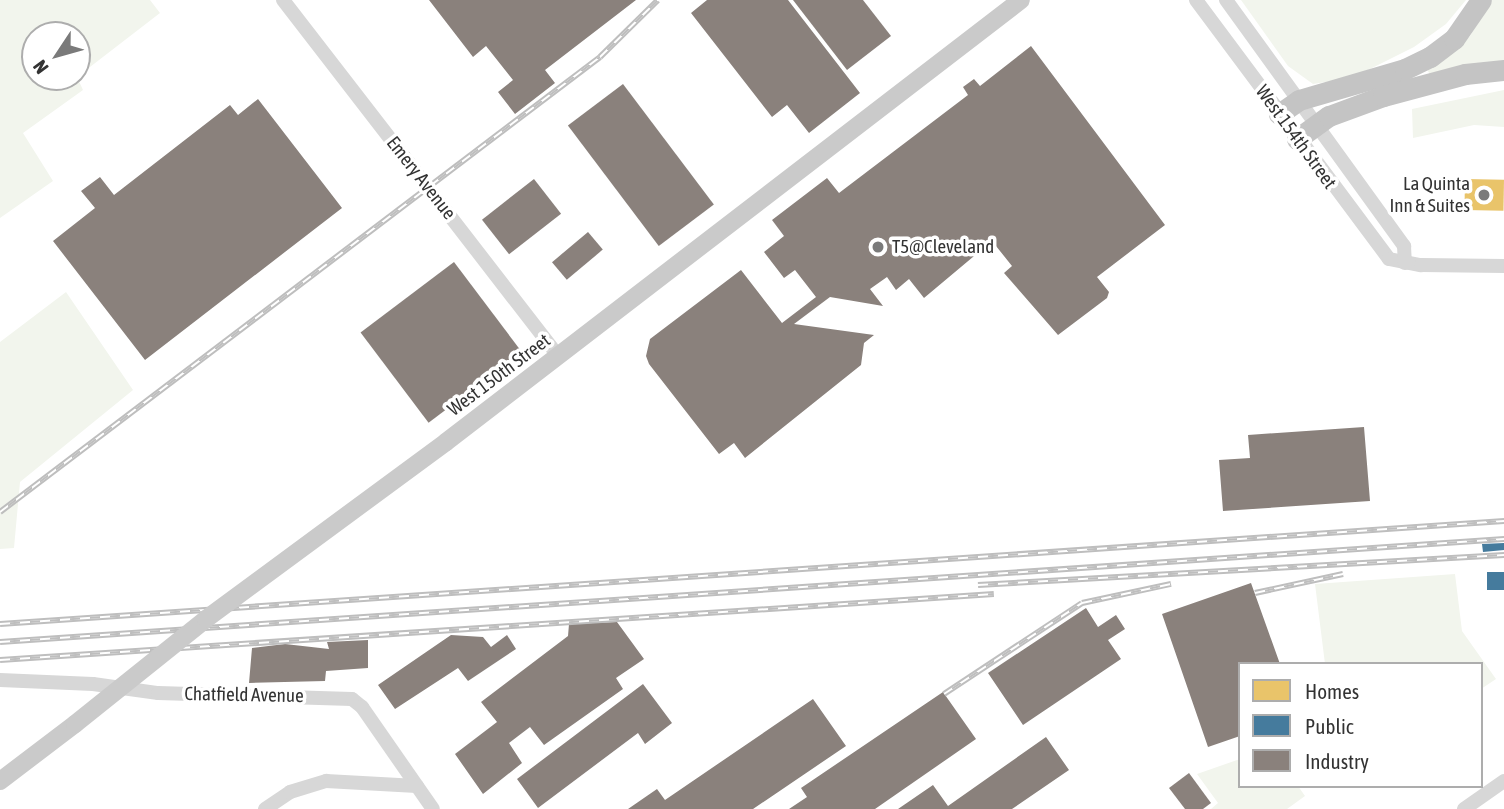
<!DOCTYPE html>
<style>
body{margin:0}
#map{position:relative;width:1504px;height:809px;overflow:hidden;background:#fff;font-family:"Asap Condensed",sans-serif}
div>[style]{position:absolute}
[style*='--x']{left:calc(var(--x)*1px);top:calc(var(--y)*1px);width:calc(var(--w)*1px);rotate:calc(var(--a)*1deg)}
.green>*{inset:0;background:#f2f5ed}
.homes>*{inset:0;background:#e9c46a;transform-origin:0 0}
.public>*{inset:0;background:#457b9d;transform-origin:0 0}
.industry>*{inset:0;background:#8a817c;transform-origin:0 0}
.minor>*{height:14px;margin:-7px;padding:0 7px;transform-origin:7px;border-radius:7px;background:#d7d7d7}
.major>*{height:18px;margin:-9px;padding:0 9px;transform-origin:9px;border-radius:9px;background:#cacaca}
.highway>*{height:21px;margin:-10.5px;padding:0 10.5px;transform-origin:10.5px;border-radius:10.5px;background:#c4c4c4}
.rail>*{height:6px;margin-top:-3px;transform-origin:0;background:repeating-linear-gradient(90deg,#fff 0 10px,#bebebe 0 20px);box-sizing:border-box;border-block:2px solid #bebebe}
.major-bridge>*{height:18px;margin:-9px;padding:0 9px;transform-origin:9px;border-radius:9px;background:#cacaca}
.dots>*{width:19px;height:19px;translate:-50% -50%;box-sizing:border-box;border:4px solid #fff;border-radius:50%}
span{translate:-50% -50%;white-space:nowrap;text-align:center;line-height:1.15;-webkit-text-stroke:7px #fff;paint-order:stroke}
.street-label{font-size:19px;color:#333}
.poi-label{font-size:19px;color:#333}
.right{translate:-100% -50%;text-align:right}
.left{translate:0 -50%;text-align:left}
.legend{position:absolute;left:1238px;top:662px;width:245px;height:126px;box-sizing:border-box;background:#fff;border:2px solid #adadad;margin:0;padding:9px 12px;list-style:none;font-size:21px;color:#333}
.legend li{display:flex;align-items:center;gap:14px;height:35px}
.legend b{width:35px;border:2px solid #adadad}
.north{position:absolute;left:21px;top:21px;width:70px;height:70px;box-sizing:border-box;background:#fff;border:2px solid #adadad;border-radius:50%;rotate:234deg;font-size:19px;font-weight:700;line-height:28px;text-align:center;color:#333}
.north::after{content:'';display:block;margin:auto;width:24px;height:32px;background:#7a7a7a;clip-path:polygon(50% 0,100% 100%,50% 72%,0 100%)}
</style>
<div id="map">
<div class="green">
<i style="clip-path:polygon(0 0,150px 0,160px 13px,77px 77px,77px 35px,35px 35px,35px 77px,77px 77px,83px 90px,23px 133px,53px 181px,0 218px)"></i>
<i style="clip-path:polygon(1241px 0,1466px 0,1446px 24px,1414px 47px,1352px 78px,1313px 84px,1288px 66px)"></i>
<i style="clip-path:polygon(1491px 0,1504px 0,1504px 60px,1430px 75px,1427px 69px,1470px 36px)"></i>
<i style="clip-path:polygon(1504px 90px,1504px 127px,1474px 125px,1413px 138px,1412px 109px)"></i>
<i style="clip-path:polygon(66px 292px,133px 390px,20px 482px,14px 548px,0 549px,0 342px)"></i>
<i style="clip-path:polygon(1455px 574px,1462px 631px,1496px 679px,1481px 689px,1481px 664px,1325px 664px,1315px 584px)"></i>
<i style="clip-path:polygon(1240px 759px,1240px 786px,1298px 786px,1305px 796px,1287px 809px,1211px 809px,1218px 803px,1197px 774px)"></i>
</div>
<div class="homes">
<i style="left:1465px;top:179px;width:39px;height:31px;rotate:1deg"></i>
</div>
<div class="public">
<i style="clip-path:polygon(1504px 543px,1504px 550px,1483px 552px,1482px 544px)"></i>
<i style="left:1504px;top:572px;width:18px;height:17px;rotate:90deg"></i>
</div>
<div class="industry">
<i style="clip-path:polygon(429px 0,636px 0,545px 70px,555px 83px,515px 114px,498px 92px,513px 80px,486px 46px,473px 57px)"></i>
<i style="clip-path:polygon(707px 0,788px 0,860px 93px,809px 133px,787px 105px,772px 117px,691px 13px)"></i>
<i style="clip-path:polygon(793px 0,863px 0,891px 36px,847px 70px)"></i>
<i style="clip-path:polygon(1031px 46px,1165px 225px,1097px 277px,1109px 292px,1107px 298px,1058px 335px,1004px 273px,1012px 266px,992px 241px,924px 298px,909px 279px,896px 290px,887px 277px,870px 289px,883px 306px,830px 297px,794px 324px,874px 335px,864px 343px,861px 365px,745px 458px,734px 443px,719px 454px,649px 364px,646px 356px,650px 339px,741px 270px,782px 323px,816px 297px,795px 270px,784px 278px,764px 252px,784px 236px,772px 220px,827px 178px,839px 193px,968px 95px,963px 87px,974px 79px,980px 86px)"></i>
<i style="left:623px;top:84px;width:151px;height:69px;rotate:53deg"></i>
<i style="clip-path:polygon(258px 99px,342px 208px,145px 360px,53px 241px,95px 208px,81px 191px,100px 177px,114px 195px,230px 105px,238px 115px)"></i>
<i style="left:534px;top:179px;width:44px;height:66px;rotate:52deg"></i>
<i style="left:588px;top:232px;width:23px;height:47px;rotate:50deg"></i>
<i style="left:454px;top:262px;width:113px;height:117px;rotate:53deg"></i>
<i style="clip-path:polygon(1364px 427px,1370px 501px,1223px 511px,1219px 460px,1250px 458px,1248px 435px)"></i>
<i style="clip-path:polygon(1251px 583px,1280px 664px,1240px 664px,1240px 736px,1208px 747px,1162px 614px)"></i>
<i style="clip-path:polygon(1086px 608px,1098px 627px,1116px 615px,1125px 629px,1108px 640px,1121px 659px,1023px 725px,988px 673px)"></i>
<i style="clip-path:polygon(617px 622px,644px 659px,616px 678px,623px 689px,544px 745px,530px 727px,509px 743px,522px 763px,483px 794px,455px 754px,497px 722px,481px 702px,568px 636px,569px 624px)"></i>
<i style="clip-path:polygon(451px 635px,483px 637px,491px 647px,507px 635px,516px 649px,468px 681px,458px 668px,395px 709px,378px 685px)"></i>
<i style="clip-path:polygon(368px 640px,368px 668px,326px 671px,325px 681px,249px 683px,252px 648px,285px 644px,329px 649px,327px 642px)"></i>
<i style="clip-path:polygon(643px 684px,672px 723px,645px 744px,638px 733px,538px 808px,517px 779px)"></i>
<i style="clip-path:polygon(943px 692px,976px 739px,875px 809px,789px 809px,807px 797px,801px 788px)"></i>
<i style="clip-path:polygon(813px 699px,846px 746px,753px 809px,628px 809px,657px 789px,665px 800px)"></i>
<i style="clip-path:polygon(1046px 737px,1069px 770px,1012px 809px,898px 809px,933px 785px,948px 806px)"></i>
<i style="clip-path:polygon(1189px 773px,1211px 803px,1203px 809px,1185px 809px,1169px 788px)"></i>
</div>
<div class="minor">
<i style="--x:283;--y:0;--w:451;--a:52.3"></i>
<i style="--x:1196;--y:0;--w:323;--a:53.3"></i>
<i style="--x:1389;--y:259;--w:33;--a:11"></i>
<i style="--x:1421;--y:265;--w:83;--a:0.7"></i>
<i style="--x:1226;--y:0;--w:304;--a:54.1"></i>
<i style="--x:1404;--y:246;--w:17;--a:87"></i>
<i style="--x:0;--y:680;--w:93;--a:2.5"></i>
<i style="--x:93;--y:684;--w:66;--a:7.9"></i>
<i style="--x:158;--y:693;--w:194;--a:1.8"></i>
<i style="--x:352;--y:699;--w:13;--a:39"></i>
<i style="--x:362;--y:707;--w:124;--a:55.2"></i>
<i style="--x:265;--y:809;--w:30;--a:-34"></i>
<i style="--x:290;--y:792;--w:38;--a:-17"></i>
<i style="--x:326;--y:781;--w:91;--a:3.1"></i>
<i style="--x:1464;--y:809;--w:49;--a:-35"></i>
</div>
<div class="major">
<i style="--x:446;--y:442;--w:725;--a:-37.55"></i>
<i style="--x:0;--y:781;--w:94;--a:-37.2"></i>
</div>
<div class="highway">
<i style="--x:1279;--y:114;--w:24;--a:-35"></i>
<i style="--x:1299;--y:100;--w:110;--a:-16.3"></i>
<i style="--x:1405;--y:69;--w:28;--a:-26"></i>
<i style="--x:1430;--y:57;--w:30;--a:-37"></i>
<i style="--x:1454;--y:39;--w:47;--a:-55.3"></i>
<i style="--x:1297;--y:139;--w:39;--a:-36"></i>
<i style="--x:1329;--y:116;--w:58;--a:-20.3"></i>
<i style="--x:1383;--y:96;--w:85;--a:-15"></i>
<i style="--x:1465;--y:74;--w:39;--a:-6"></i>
</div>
<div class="rail">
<i style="--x:0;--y:512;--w:753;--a:-37.17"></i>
<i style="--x:600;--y:57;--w:81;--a:-44.5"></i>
<i style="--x:978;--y:585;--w:527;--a:-3.26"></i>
<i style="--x:1255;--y:593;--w:90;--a:-12.2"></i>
<i style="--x:0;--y:624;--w:1508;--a:-3.92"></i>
<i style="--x:0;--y:642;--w:1508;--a:-3.92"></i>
<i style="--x:0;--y:660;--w:996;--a:-3.8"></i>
<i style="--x:944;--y:694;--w:165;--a:-33.4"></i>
<i style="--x:1082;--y:603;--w:91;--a:-12.1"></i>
</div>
<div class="major-bridge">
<i style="--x:75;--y:724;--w:168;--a:-38.7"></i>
<i style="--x:206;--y:619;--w:298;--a:-36.4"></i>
</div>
<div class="dots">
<i style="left:1484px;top:195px;background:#7a7a7a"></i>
<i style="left:878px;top:247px;background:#7a7a7a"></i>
</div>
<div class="street-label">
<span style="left:1296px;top:137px;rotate:54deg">West 154th Street</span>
<span style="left:421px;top:178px;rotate:52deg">Emery Avenue</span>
<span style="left:499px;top:375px;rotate:-37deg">West 150th Street</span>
<span style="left:244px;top:695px;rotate:1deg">Chatfield Avenue</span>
</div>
<div class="poi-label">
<span class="right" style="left:1470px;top:195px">La Quinta<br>Inn &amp; Suites</span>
<span class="left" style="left:892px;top:247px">T5@Cleveland</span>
</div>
<ul class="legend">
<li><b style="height:19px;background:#e9c46a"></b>Homes</li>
<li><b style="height:19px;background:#457b9d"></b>Public</li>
<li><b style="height:19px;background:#8a817c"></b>Industry</li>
</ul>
<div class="north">N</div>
</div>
